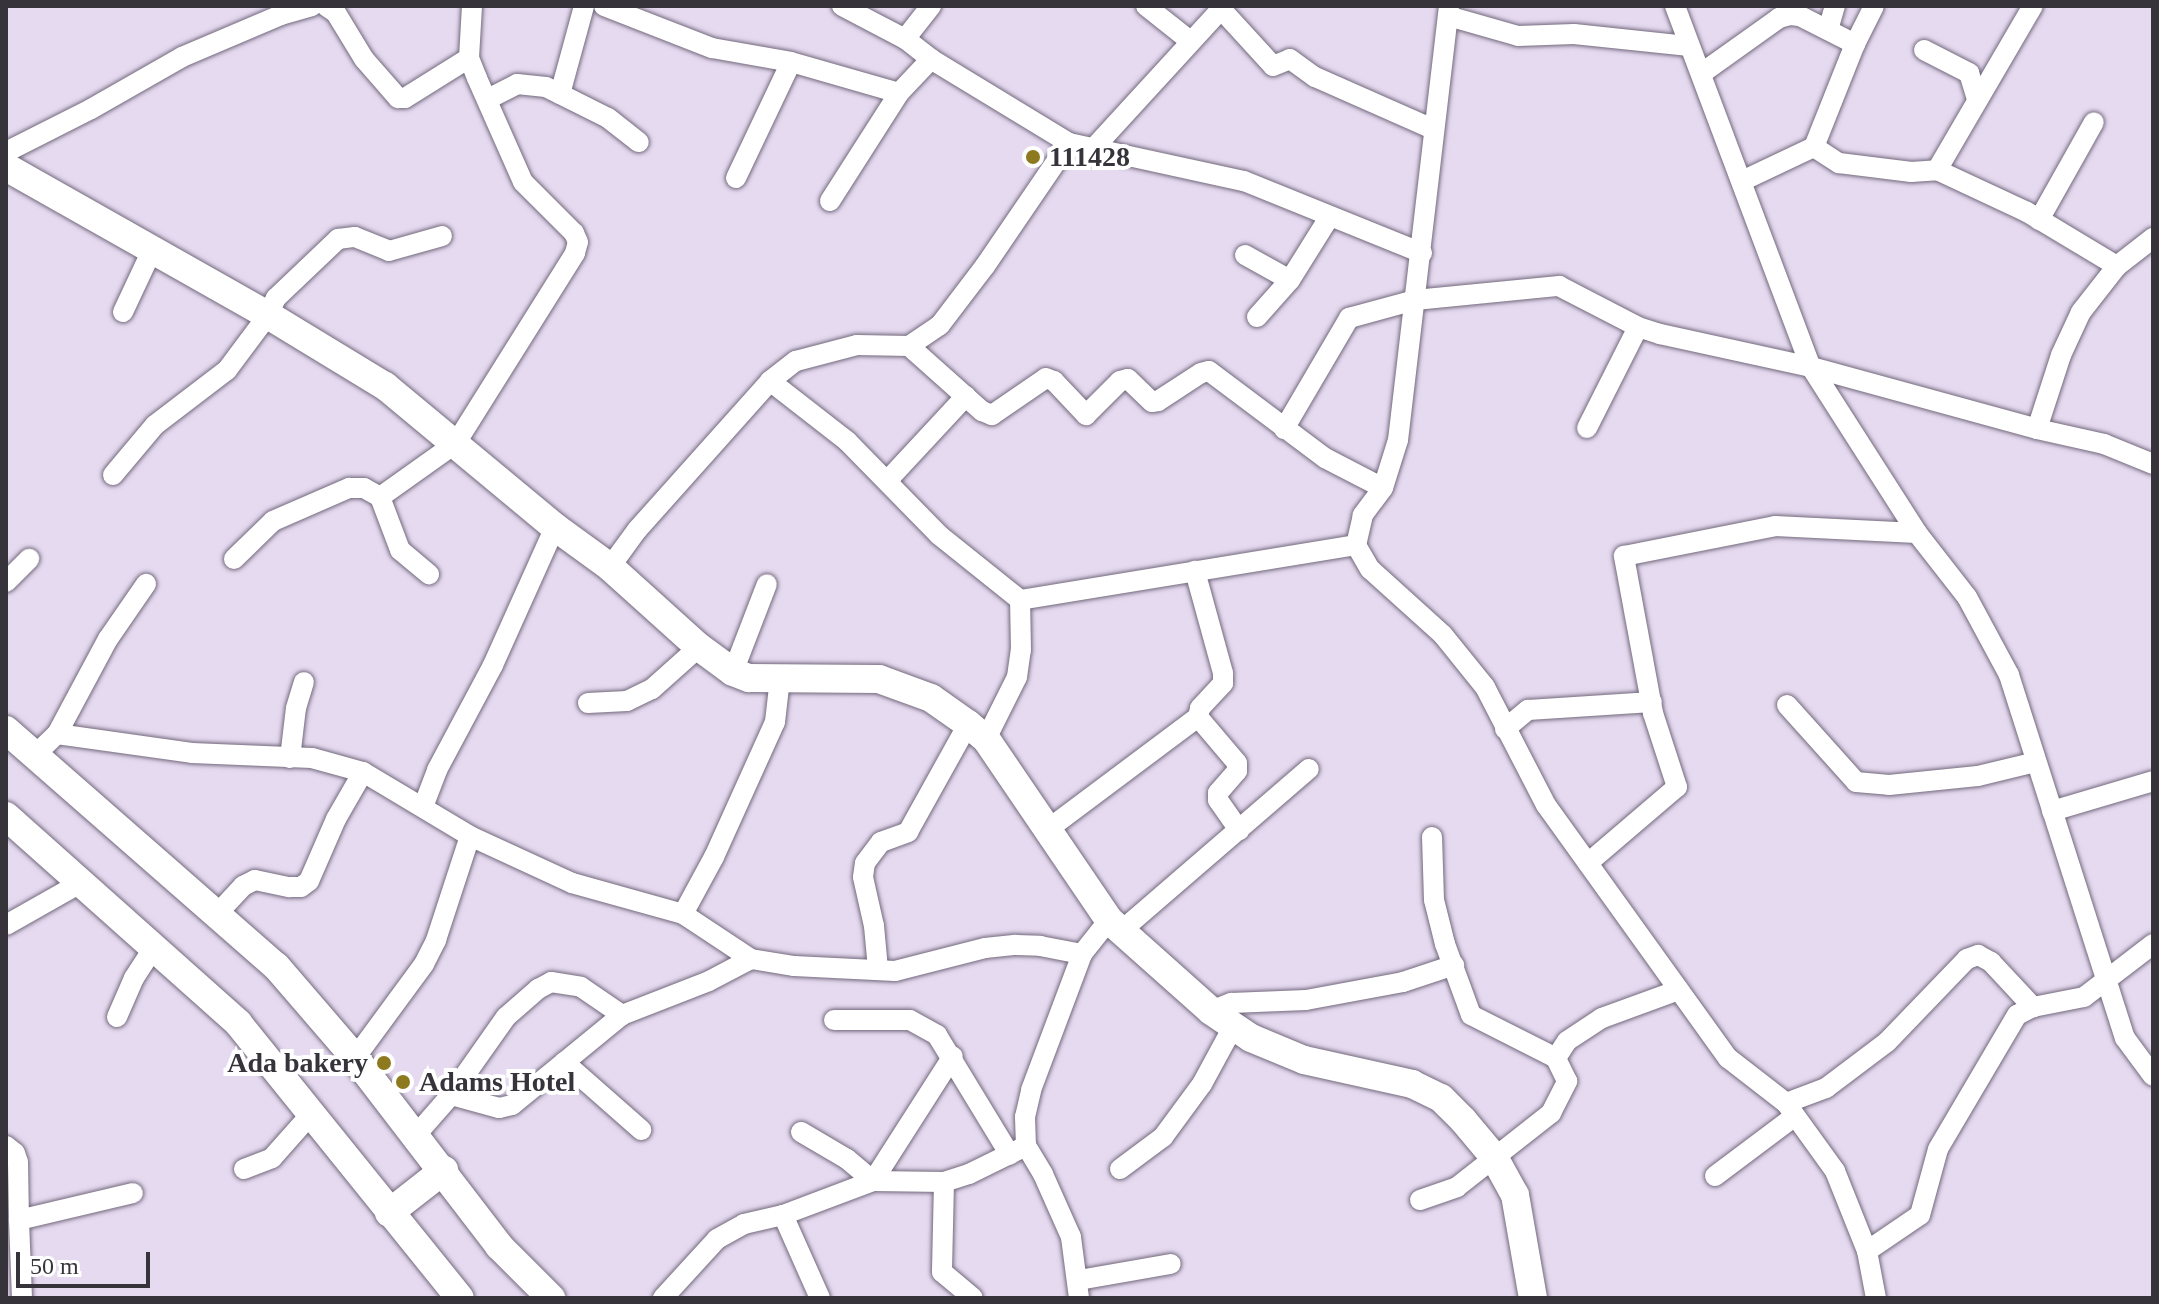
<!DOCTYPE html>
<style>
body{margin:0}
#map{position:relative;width:2159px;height:1304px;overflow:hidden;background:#e5daf0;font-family:Georgia,serif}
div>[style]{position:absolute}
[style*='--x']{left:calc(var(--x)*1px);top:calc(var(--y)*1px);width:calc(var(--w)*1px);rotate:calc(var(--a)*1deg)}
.roads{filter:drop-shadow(0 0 2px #73697c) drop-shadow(0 0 2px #73697c)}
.street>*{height:20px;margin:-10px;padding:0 10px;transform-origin:10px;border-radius:10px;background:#fff}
.secondary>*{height:28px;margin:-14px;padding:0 14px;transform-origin:14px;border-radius:14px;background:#fff}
.dots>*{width:22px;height:22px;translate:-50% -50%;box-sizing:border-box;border:4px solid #fff;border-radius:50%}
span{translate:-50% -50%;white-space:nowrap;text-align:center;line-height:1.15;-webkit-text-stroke:8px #fff;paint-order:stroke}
.poi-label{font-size:28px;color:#37333b;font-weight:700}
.left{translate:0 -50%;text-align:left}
.right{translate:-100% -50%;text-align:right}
.frame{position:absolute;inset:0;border:8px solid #37333b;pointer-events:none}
.scale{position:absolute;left:16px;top:1252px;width:134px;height:36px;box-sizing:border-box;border:4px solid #37333b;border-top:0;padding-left:10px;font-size:24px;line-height:28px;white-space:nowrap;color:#37333b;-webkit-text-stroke:6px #fff;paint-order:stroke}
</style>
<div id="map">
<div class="roads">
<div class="street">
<i style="--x:326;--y:6;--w:12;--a:35"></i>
<i style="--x:336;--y:13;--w:54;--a:58.7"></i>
<i style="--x:364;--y:59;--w:52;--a:48.9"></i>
<i style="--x:398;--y:98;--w:7;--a:0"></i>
<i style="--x:405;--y:98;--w:75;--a:-32"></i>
<i style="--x:604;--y:6;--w:116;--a:21.3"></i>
<i style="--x:712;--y:48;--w:80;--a:10"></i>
<i style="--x:791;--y:62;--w:112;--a:16"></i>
<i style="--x:842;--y:6;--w:71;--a:27.6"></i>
<i style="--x:1146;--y:6;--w:55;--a:38.3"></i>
<i style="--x:1449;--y:6;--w:437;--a:96.7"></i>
<i style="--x:1398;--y:440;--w:50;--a:107.4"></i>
<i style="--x:1383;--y:488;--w:34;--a:127"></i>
<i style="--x:1363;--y:515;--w:31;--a:103"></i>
<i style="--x:1356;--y:545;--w:28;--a:60"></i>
<i style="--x:1370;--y:569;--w:98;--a:42.1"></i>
<i style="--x:1443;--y:635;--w:67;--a:51.1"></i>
<i style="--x:1485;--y:687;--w:133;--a:62.7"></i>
<i style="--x:1546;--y:805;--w:312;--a:54.3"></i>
<i style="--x:1728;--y:1058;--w:73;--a:37.8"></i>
<i style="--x:1786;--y:1103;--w:84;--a:54.2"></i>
<i style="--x:1835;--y:1171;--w:86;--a:68.2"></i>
<i style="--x:1867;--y:1251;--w:48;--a:79.2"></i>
<i style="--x:1675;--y:6;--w:386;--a:69.4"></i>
<i style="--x:1811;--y:367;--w:197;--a:57.4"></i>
<i style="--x:1917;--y:533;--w:81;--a:52"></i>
<i style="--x:1967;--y:597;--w:89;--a:61.7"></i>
<i style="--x:2009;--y:675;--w:381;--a:72.3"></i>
<i style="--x:2125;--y:1038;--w:47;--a:53.6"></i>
<i style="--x:1221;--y:9;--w:77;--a:47.6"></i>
<i style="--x:1273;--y:66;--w:18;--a:-22"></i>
<i style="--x:1290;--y:59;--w:31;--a:36"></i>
<i style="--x:1315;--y:77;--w:129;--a:23.8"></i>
<i style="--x:1448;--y:16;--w:73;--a:15.9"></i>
<i style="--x:1518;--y:36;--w:56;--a:-2"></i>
<i style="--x:1574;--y:34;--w:116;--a:6"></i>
<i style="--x:1828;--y:30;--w:25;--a:-74"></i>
<i style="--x:1924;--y:50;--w:51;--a:27.1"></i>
<i style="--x:1969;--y:73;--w:27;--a:73"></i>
<i style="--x:1702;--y:73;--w:95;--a:-35.5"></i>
<i style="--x:1779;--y:18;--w:11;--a:-15"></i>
<i style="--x:1790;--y:15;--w:10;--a:6"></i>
<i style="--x:1800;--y:16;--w:62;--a:27"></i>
<i style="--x:1855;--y:44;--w:42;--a:-63.4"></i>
<i style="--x:560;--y:94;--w:91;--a:-74.7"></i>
<i style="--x:488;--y:99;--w:33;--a:-27"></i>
<i style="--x:517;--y:84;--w:29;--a:6"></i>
<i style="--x:546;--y:87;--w:69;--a:26.6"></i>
<i style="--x:608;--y:118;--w:39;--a:38"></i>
<i style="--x:1069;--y:143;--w:179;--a:12.3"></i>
<i style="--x:1244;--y:181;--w:192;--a:22"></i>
<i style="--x:1814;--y:147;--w:30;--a:33"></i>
<i style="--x:1839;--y:163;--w:73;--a:7.1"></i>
<i style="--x:1911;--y:172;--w:26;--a:-4"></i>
<i style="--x:1937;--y:170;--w:99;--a:25"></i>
<i style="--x:2027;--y:212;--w:105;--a:31"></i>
<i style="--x:1092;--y:150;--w:195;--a:-47.5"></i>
<i style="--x:6;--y:152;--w:95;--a:-26.8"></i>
<i style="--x:91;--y:109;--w:105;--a:-29.7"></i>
<i style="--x:182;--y:57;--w:108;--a:-23"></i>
<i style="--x:281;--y:15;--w:32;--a:-16"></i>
<i style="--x:1937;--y:170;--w:190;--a:-59.7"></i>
<i style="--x:736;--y:178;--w:128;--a:-64.6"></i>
<i style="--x:1742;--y:181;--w:80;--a:-25.3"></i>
<i style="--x:1814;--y:147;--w:111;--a:-68.3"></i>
<i style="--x:830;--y:201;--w:128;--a:-57.4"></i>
<i style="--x:899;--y:93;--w:47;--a:-46.7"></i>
<i style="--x:2039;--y:220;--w:112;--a:-60.7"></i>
<i style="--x:1245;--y:255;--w:51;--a:29.1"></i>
<i style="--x:123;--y:312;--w:68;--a:-64.9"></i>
<i style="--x:1257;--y:317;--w:50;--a:-48.3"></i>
<i style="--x:1290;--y:280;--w:75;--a:-58"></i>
<i style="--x:909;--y:346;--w:98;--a:41.7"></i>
<i style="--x:982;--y:411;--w:11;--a:22"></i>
<i style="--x:992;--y:415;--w:65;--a:-34.4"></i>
<i style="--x:1046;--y:378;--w:9;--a:21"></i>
<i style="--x:1054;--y:381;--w:47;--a:46.7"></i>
<i style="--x:1086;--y:415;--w:48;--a:-45"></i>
<i style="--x:1120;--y:381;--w:8;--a:-14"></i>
<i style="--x:1128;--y:379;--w:33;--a:44"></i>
<i style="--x:1152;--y:402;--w:6;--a:-9"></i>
<i style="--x:1158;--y:401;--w:51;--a:-33.1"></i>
<i style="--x:1201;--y:373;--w:8;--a:-14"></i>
<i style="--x:1209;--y:371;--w:145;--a:36.9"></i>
<i style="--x:1325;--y:458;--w:65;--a:27.3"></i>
<i style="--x:770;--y:381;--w:98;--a:37.9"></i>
<i style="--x:847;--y:441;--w:132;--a:45.6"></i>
<i style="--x:939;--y:535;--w:104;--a:38.7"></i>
<i style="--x:1020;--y:600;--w:340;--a:-9.3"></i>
<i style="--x:1587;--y:428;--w:113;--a:-63.2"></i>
<i style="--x:1284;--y:429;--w:129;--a:-59.6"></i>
<i style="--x:1349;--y:318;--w:68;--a:-15.3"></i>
<i style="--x:1415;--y:300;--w:145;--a:-5.6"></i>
<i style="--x:1559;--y:286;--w:89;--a:27.4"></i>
<i style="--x:1638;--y:327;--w:23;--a:18"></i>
<i style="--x:1660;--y:334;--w:155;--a:12.3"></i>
<i style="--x:1811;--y:367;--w:234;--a:15.3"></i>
<i style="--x:2037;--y:429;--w:69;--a:12.6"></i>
<i style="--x:2104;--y:444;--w:53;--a:22.2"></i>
<i style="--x:2037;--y:429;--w:78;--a:-72"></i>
<i style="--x:2061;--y:355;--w:47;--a:-65.1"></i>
<i style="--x:2081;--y:312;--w:58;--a:-52"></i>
<i style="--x:2117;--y:266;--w:46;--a:-37.9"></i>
<i style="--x:113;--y:475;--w:65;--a:-50"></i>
<i style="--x:155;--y:425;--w:91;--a:-37.4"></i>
<i style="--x:227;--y:370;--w:69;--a:-53.3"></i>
<i style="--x:268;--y:315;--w:19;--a:-65"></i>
<i style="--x:276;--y:298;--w:86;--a:-43.6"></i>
<i style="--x:338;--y:239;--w:17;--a:-7"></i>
<i style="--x:355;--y:237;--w:37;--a:22"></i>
<i style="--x:389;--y:251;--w:55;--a:-15.8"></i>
<i style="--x:887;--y:481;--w:116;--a:-47.1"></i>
<i style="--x:380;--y:497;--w:57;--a:69.3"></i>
<i style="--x:400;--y:550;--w:38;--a:40"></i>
<i style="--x:234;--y:559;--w:54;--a:-44.3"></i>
<i style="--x:273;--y:521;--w:83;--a:-23.5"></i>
<i style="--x:349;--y:488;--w:15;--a:0"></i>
<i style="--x:364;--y:488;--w:18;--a:29"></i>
<i style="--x:380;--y:497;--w:93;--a:-35.4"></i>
<i style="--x:456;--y:443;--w:224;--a:-57.9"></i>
<i style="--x:575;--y:253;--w:11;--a:-75"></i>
<i style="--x:578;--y:242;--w:10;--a:-114"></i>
<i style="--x:574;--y:233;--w:72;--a:-135"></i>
<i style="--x:523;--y:182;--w:114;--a:-113.9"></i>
<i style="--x:477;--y:78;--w:22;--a:-112"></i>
<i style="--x:469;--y:58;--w:52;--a:-86.7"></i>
<i style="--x:610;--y:567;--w:46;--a:-53.9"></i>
<i style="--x:637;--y:530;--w:200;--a:-48.2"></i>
<i style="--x:770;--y:381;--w:33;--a:-38"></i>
<i style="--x:796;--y:361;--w:63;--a:-14.7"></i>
<i style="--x:857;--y:345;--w:52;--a:1.1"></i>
<i style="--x:909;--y:346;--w:37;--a:-34"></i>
<i style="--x:940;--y:325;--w:74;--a:-52.7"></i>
<i style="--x:985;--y:266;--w:149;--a:-55.7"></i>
<i style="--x:1069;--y:143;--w:162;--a:-148.7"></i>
<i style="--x:931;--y:59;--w:33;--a:-142"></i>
<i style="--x:905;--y:39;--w:42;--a:-51.8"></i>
<i style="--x:6;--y:582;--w:33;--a:-45"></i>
<i style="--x:733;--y:672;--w:94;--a:-68.9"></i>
<i style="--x:588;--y:703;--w:39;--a:-3"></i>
<i style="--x:627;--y:701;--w:28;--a:-26"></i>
<i style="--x:652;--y:689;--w:63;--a:-41.8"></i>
<i style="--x:1787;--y:705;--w:103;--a:48.1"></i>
<i style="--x:1856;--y:782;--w:33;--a:5"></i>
<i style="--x:1889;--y:785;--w:89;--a:-5.8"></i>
<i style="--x:1978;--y:776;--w:60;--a:-13.6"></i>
<i style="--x:1198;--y:717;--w:60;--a:49.7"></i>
<i style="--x:1237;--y:763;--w:8;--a:90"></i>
<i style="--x:1237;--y:771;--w:29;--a:131"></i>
<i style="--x:1218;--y:793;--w:7;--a:90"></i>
<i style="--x:1218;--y:800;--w:37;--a:55"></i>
<i style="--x:1505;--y:729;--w:30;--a:-40"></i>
<i style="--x:1528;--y:710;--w:124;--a:-3.7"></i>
<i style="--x:57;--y:734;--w:136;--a:8"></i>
<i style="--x:192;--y:753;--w:120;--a:2.4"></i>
<i style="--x:312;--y:758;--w:53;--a:15.4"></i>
<i style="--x:986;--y:739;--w:69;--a:-63.4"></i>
<i style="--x:1017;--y:677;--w:27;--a:-82"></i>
<i style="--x:1021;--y:650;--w:50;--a:-91.1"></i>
<i style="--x:35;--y:755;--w:30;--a:-44"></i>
<i style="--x:57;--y:734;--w:108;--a:-61.8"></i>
<i style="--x:108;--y:639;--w:67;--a:-55.4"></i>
<i style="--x:290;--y:758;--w:50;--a:-83.2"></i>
<i style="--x:296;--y:708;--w:27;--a:-73"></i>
<i style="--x:423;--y:807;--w:40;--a:-69"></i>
<i style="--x:437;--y:770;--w:119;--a:-61.9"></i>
<i style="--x:493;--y:665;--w:151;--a:-65.8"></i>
<i style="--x:2052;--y:811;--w:105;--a:-16.5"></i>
<i style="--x:1047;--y:830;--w:189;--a:-36.8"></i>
<i style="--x:1198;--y:717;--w:9;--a:-77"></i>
<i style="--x:1200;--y:708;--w:34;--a:-47"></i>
<i style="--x:1223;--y:683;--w:10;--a:-90"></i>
<i style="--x:1223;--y:673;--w:106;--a:-105.4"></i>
<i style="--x:1588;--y:863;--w:117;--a:-40.5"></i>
<i style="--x:1677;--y:787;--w:78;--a:-108"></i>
<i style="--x:1653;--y:713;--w:160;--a:-100.5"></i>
<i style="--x:1624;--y:556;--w:154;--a:-11.2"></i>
<i style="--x:1775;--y:526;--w:142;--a:2.8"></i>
<i style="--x:218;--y:913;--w:37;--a:-47"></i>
<i style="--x:243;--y:886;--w:13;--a:-27"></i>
<i style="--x:255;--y:880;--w:35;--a:12"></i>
<i style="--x:289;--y:887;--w:12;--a:0"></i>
<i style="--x:301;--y:887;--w:10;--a:-37"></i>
<i style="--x:309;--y:881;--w:68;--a:-66.5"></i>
<i style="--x:336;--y:819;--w:54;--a:-60.1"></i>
<i style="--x:363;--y:772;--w:125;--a:30.9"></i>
<i style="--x:470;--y:836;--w:112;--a:24.7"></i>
<i style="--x:572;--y:883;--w:115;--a:15.6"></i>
<i style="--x:683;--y:914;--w:65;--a:-61.5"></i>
<i style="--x:714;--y:857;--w:148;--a:-65.7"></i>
<i style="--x:775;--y:722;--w:44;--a:-83.5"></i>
<i style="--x:683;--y:914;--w:82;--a:33.5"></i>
<i style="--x:751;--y:959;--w:44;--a:9.2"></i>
<i style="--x:794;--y:966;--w:101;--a:2.8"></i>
<i style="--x:895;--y:971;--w:93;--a:-14.3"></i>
<i style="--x:985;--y:948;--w:31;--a:-6"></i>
<i style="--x:1016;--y:945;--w:24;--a:2"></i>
<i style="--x:1040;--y:946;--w:43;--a:10.8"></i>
<i style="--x:6;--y:925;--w:87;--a:-29.5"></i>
<i style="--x:1121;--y:931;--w:248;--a:-40.8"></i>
<i style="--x:878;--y:969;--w:43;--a:-95.3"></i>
<i style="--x:874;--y:926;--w:50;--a:-102.7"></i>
<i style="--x:863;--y:877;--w:14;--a:-82"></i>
<i style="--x:865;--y:863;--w:26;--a:-53"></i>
<i style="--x:881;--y:842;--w:29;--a:-20"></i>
<i style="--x:908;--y:832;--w:124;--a:-60.9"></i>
<i style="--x:1211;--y:1011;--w:22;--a:-22"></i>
<i style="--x:1231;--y:1003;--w:75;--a:-2.3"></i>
<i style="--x:1306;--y:1000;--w:99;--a:-10.5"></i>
<i style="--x:1403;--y:982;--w:54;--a:-18.4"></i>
<i style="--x:622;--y:1015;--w:93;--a:-21.3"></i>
<i style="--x:709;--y:981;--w:47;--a:-27.6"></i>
<i style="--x:117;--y:1017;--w:43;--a:-66.4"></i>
<i style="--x:134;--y:978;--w:38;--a:-57"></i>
<i style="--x:834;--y:1020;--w:76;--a:0"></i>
<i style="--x:910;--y:1020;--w:31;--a:29"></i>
<i style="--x:937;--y:1035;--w:140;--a:58.7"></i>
<i style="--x:355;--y:1058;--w:117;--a:-53.7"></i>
<i style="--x:424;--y:964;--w:27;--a:-63"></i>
<i style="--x:436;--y:940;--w:109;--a:-71.9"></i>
<i style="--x:1556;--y:1058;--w:20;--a:-57"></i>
<i style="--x:1567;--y:1041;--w:42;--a:-33.3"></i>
<i style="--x:1602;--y:1018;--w:82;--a:-20"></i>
<i style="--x:564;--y:1062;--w:103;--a:41.4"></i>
<i style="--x:1786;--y:1103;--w:43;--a:-20.6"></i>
<i style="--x:1826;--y:1088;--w:76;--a:-37"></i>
<i style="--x:1887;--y:1042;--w:115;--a:-46.1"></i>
<i style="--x:1967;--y:959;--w:12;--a:-20"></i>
<i style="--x:1978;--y:955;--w:15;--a:28"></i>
<i style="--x:1991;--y:962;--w:62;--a:47"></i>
<i style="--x:801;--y:1132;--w:53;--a:30.4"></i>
<i style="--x:847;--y:1159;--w:34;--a:40"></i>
<i style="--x:873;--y:1181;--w:148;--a:-57.4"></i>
<i style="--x:416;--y:1135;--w:53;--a:-48.8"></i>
<i style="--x:451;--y:1095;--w:95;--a:-54.8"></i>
<i style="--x:506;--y:1017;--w:43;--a:-41.2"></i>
<i style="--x:538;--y:989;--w:15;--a:-28"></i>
<i style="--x:551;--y:982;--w:30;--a:9"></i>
<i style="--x:581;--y:987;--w:50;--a:34.3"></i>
<i style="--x:622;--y:1015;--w:142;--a:140.7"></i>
<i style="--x:512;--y:1105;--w:13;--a:167"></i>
<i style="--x:499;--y:1108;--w:50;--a:-164.8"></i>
<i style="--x:6;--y:1146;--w:11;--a:38"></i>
<i style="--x:15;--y:1153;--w:9;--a:72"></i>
<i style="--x:18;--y:1162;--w:58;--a:89"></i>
<i style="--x:244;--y:1169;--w:30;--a:-21"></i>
<i style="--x:272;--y:1158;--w:59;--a:-48.4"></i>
<i style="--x:1120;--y:1169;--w:54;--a:-36.7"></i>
<i style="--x:1163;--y:1137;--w:66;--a:-53.7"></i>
<i style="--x:1202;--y:1084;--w:65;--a:-61.5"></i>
<i style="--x:1715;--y:1176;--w:100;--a:-36.9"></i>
<i style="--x:944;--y:1182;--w:90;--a:91.3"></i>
<i style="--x:942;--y:1272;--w:40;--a:40"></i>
<i style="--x:1420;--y:1200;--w:39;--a:-19"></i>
<i style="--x:1457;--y:1187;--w:120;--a:-38.2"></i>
<i style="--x:1551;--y:1113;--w:36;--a:-63"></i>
<i style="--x:1567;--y:1081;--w:25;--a:-116"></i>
<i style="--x:1556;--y:1058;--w:95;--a:-153.2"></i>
<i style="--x:1471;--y:1015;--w:76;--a:-110.1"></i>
<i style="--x:1445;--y:944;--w:45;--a:-104"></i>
<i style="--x:1434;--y:900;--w:63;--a:-91.8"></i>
<i style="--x:783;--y:1215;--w:91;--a:66"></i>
<i style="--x:1867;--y:1251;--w:64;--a:-34.2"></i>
<i style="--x:1920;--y:1215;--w:68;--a:-74.7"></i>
<i style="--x:1938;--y:1149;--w:156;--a:-59.5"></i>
<i style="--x:2017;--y:1015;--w:18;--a:-27"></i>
<i style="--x:2033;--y:1007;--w:52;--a:-11.1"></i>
<i style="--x:2084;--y:997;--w:87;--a:-37.5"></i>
<i style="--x:1079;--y:1280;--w:93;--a:-9.9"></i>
<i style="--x:22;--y:1298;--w:78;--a:-92.2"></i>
<i style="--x:19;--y:1220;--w:117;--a:-13.3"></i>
<i style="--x:663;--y:1298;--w:80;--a:-47.5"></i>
<i style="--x:717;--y:1239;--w:31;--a:-29"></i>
<i style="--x:744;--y:1224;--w:40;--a:-13"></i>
<i style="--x:783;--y:1215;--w:96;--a:-20.7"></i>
<i style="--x:873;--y:1181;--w:71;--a:0.8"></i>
<i style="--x:944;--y:1182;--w:26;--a:-18"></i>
<i style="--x:969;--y:1174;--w:64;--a:-26.2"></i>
<i style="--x:1079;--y:1298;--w:62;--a:-97.5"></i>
<i style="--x:1071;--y:1237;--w:69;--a:-114"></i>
<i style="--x:1043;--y:1174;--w:33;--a:-121"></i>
<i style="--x:1026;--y:1146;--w:29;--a:-92"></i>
<i style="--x:1025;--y:1117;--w:28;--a:-77"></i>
<i style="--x:1031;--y:1090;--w:145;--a:-69.4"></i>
<i style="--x:1082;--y:954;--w:43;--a:-51.5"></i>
</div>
<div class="secondary">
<i style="--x:6;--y:167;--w:301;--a:29.5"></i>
<i style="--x:268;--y:315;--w:137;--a:31.3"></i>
<i style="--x:385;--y:386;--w:221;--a:39.7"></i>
<i style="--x:555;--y:527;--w:68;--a:36"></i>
<i style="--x:610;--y:567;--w:120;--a:42"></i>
<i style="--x:699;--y:647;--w:42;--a:36.3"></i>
<i style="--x:733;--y:672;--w:17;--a:21"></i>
<i style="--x:749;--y:678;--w:130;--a:0.4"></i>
<i style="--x:879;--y:679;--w:55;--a:20.1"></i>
<i style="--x:931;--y:698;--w:45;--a:35.1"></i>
<i style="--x:968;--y:724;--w:23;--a:40"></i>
<i style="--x:986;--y:739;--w:219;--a:55.8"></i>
<i style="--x:1109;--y:920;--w:137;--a:41.7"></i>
<i style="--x:1211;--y:1011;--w:48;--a:34"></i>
<i style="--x:1251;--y:1038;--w:57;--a:22.5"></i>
<i style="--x:1304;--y:1060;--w:111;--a:12.5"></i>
<i style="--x:1412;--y:1084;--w:32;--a:26"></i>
<i style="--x:1441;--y:1098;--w:31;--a:45"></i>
<i style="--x:1463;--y:1120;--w:48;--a:50"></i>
<i style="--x:1494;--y:1157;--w:43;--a:61.1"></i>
<i style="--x:1515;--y:1195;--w:105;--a:80.1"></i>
<i style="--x:6;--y:730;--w:359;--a:41.2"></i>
<i style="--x:276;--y:966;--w:121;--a:49.3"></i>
<i style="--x:355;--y:1058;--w:237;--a:52.5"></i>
<i style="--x:499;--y:1246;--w:74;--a:45"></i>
<i style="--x:6;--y:816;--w:311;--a:41.7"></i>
<i style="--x:238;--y:1023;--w:353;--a:51.1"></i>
<i style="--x:389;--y:1213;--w:70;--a:-38"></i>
</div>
</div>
<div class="dots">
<i style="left:1033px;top:157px;background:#8d791e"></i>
<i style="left:384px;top:1063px;background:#8d791e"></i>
<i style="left:403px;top:1082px;background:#8d791e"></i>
</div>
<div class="poi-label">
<span class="left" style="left:1049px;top:157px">111428</span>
<span class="right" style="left:368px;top:1063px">Ada bakery</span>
<span class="left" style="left:419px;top:1082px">Adams Hotel</span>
</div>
<div class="frame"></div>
<div class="scale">50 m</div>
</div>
